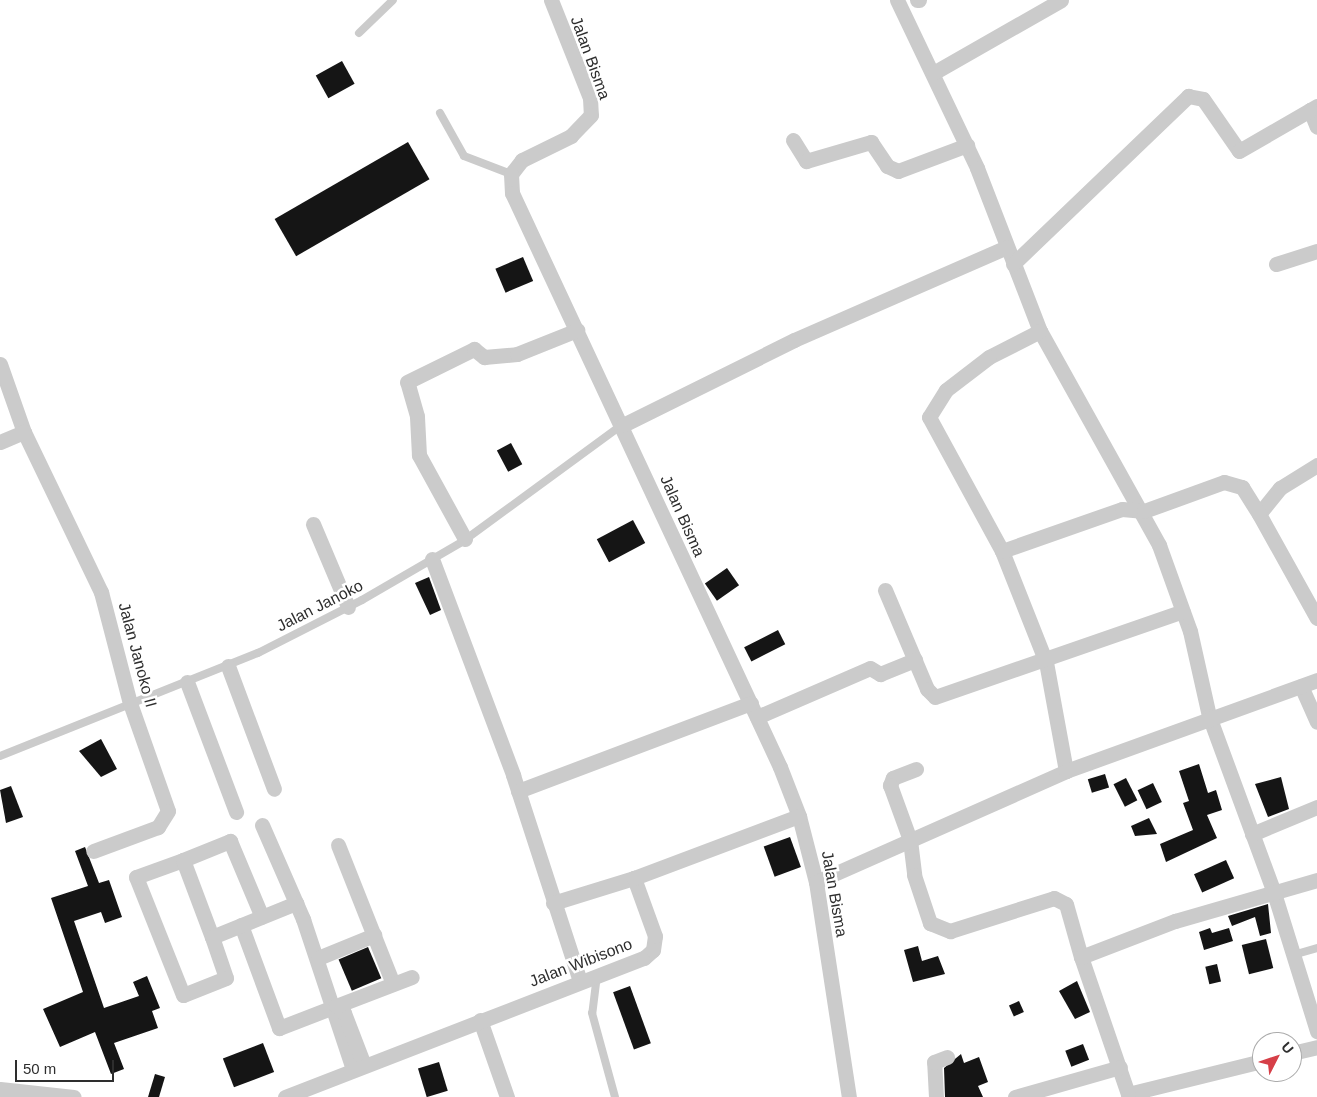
<!DOCTYPE html>
<style>
body{margin:0}
#map{position:relative;width:1317px;height:1097px;overflow:hidden;background:#fff;font-family:Helvetica,sans-serif}
div>[style]{position:absolute}
[style*='--x']{left:calc(var(--x)*1px);top:calc(var(--y)*1px);width:calc(var(--w)*1px);rotate:calc(var(--a)*1deg)}
.building>*{inset:0;background:#151515;transform-origin:0 0}
.lane>*{height:8px;margin:-4px;padding:0 4px;transform-origin:4px;border-radius:4px;background:#cbcbcb}
.street>*{height:15px;margin:-7.5px;padding:0 7.5px;transform-origin:7.5px;border-radius:7.5px;background:#cbcbcb}
span{translate:-50% -50%;white-space:nowrap;text-align:center;line-height:1.15;-webkit-text-stroke:5px #fff;paint-order:stroke}
.street-label{font-size:16px;color:#2e2e2e}
.north{position:absolute;left:1252px;top:1032px;width:50px;height:50px;box-sizing:border-box;background:#fff;border:1px solid #ababab;border-radius:50%;rotate:49deg;font-size:14px;font-weight:700;line-height:20px;text-align:center;color:#2e2e2e}
.north::after{content:'';display:block;margin:auto;width:18px;height:22px;background:#d63f48;clip-path:polygon(50% 0,100% 100%,50% 72%,0 100%)}
.scale{position:absolute;left:15px;top:1060px;width:99px;height:22px;box-sizing:border-box;border:2px solid #2e2e2e;border-top:0;padding-left:6px;font-size:15px;line-height:18px;white-space:nowrap;color:#2e2e2e;-webkit-text-stroke:4px #fff;paint-order:stroke}
</style>
<div id="map">
<div class="building">
<i style="left:342px;top:61px;width:26px;height:30px;rotate:61deg"></i>
<i style="left:408px;top:142px;width:43px;height:154px;rotate:60deg"></i>
<i style="left:523px;top:257px;width:26px;height:30px;rotate:67deg"></i>
<i style="left:511px;top:443px;width:24px;height:16px;rotate:62deg"></i>
<i style="left:633px;top:520px;width:26px;height:41px;rotate:62deg"></i>
<i style="left:727px;top:568px;width:21px;height:27px;rotate:55deg"></i>
<i style="clip-path:polygon(429px 577px,441px 610px,430px 615px,415px 583px)"></i>
<i style="left:778px;top:630px;width:16px;height:38px;rotate:63deg"></i>
<i style="clip-path:polygon(101px 739px,117px 769px,101px 777px,79px 751px)"></i>
<i style="clip-path:polygon(1199px 764px,1208px 793px,1216px 790px,1222px 810px,1207px 815px,1217px 838px,1166px 862px,1160px 844px,1193px 830px,1183px 803px,1189px 801px,1179px 771px)"></i>
<i style="left:1105px;top:774px;width:14px;height:18px;rotate:73deg"></i>
<i style="clip-path:polygon(1281px 777px,1289px 809px,1268px 817px,1255px 784px)"></i>
<i style="left:1126px;top:778px;width:25px;height:14px;rotate:63deg"></i>
<i style="left:1153px;top:783px;width:21px;height:17px;rotate:65deg"></i>
<i style="clip-path:polygon(11px 786px,23px 817px,6px 823px,0 790px)"></i>
<i style="clip-path:polygon(1149px 818px,1157px 834px,1135px 836px,1131px 826px)"></i>
<i style="left:790px;top:837px;width:32px;height:28px;rotate:70deg"></i>
<i style="clip-path:polygon(85px 847px,99px 883px,109px 880px,122px 917px,105px 923px,101px 912px,74px 921px,104px 1008px,139px 996px,133px 982px,147px 976px,160px 1008px,152px 1011px,158px 1028px,114px 1043px,124px 1069px,111px 1074px,95px 1032px,60px 1047px,43px 1009px,83px 992px,51px 898px,88px 886px,75px 851px)"></i>
<i style="left:1226px;top:860px;width:20px;height:35px;rotate:66deg"></i>
<i style="clip-path:polygon(1268px 904px,1271px 933px,1260px 936px,1255px 917px,1232px 926px,1228px 916px)"></i>
<i style="clip-path:polygon(1210px 928px,1212px 933px,1229px 928px,1233px 941px,1204px 950px,1199px 932px)"></i>
<i style="left:1266px;top:939px;width:30px;height:25px;rotate:76deg"></i>
<i style="clip-path:polygon(918px 946px,922px 961px,938px 956px,945px 974px,913px 982px,904px 950px)"></i>
<i style="left:368px;top:947px;width:34px;height:32px;rotate:67deg"></i>
<i style="left:1217px;top:964px;width:18px;height:12px;rotate:77deg"></i>
<i style="clip-path:polygon(1077px 981px,1090px 1012px,1075px 1019px,1059px 991px)"></i>
<i style="left:630px;top:986px;width:61px;height:18px;rotate:70deg"></i>
<i style="left:1019px;top:1001px;width:12px;height:11px;rotate:66deg"></i>
<i style="left:263px;top:1043px;width:31px;height:43px;rotate:69deg"></i>
<i style="left:1083px;top:1044px;width:17px;height:19px;rotate:69deg"></i>
<i style="clip-path:polygon(961px 1054px,964px 1063px,979px 1057px,988px 1082px,978px 1086px,983px 1097px,945px 1097px,944px 1068px)"></i>
<i style="left:439px;top:1062px;width:30px;height:22px;rotate:73deg"></i>
<i style="clip-path:polygon(155px 1074px,165px 1077px,159px 1097px,148px 1097px)"></i>
</div>
<div class="lane">
<i style="--x:359;--y:33;--w:47;--a:-44.1"></i>
<i style="--x:440;--y:113;--w:49;--a:60.8"></i>
<i style="--x:464;--y:156;--w:50;--a:21"></i>
<i style="--x:0;--y:756;--w:278;--a:-21.8"></i>
<i style="--x:258;--y:653;--w:117;--a:-27"></i>
<i style="--x:362;--y:600;--w:116;--a:-30.1"></i>
<i style="--x:462;--y:542;--w:198;--a:-36.2"></i>
<i style="--x:1293;--y:955;--w:25;--a:-16"></i>
<i style="--x:597;--y:975;--w:38;--a:97"></i>
<i style="--x:592;--y:1013;--w:87;--a:74.7"></i>
</div>
<div class="street">
<i style="--x:551;--y:0;--w:105;--a:68.3"></i>
<i style="--x:590;--y:98;--w:17;--a:87"></i>
<i style="--x:591;--y:115;--w:29;--a:134"></i>
<i style="--x:571;--y:136;--w:55;--a:153.9"></i>
<i style="--x:522;--y:160;--w:18;--a:128"></i>
<i style="--x:511;--y:174;--w:19;--a:87"></i>
<i style="--x:512;--y:193;--w:633;--a:64.97"></i>
<i style="--x:780;--y:767;--w:53;--a:68.8"></i>
<i style="--x:799;--y:816;--w:68;--a:75.6"></i>
<i style="--x:816;--y:882;--w:218;--a:81.3"></i>
<i style="--x:897;--y:0;--w:186;--a:64.5"></i>
<i style="--x:977;--y:168;--w:175;--a:68.9"></i>
<i style="--x:1040;--y:331;--w:245;--a:60.9"></i>
<i style="--x:1159;--y:545;--w:91;--a:70.2"></i>
<i style="--x:1190;--y:631;--w:87;--a:77.4"></i>
<i style="--x:1209;--y:716;--w:189;--a:69.8"></i>
<i style="--x:1274;--y:893;--w:145;--a:72.7"></i>
<i style="--x:917;--y:0;--w:2;--a:0"></i>
<i style="--x:935;--y:72;--w:145;--a:-29.7"></i>
<i style="--x:1317;--y:106;--w:8;--a:150"></i>
<i style="--x:1310;--y:110;--w:18;--a:68"></i>
<i style="--x:793;--y:140;--w:25;--a:58"></i>
<i style="--x:806;--y:161;--w:68;--a:-16.3"></i>
<i style="--x:871;--y:142;--w:29;--a:56"></i>
<i style="--x:887;--y:166;--w:12;--a:24"></i>
<i style="--x:898;--y:171;--w:74;--a:-20.6"></i>
<i style="--x:1013;--y:264;--w:243;--a:-43.8"></i>
<i style="--x:1188;--y:96;--w:15;--a:11"></i>
<i style="--x:1203;--y:99;--w:63;--a:55.3"></i>
<i style="--x:1239;--y:151;--w:82;--a:-30"></i>
<i style="--x:1276;--y:264;--w:43;--a:-17.6"></i>
<i style="--x:1040;--y:331;--w:57;--a:153"></i>
<i style="--x:989;--y:357;--w:54;--a:142.5"></i>
<i style="--x:946;--y:390;--w:32;--a:122"></i>
<i style="--x:929;--y:417;--w:153;--a:61.4"></i>
<i style="--x:1002;--y:551;--w:119;--a:68.4"></i>
<i style="--x:1046;--y:662;--w:111;--a:79.6"></i>
<i style="--x:0;--y:364;--w:72;--a:70.6"></i>
<i style="--x:24;--y:432;--w:178;--a:64.3"></i>
<i style="--x:101;--y:592;--w:115;--a:75.4"></i>
<i style="--x:130;--y:703;--w:114;--a:70.6"></i>
<i style="--x:168;--y:811;--w:19;--a:122"></i>
<i style="--x:158;--y:827;--w:69;--a:159.7"></i>
<i style="--x:623;--y:425;--w:191;--a:-26.4"></i>
<i style="--x:794;--y:340;--w:232;--a:-23.6"></i>
<i style="--x:0;--y:442;--w:26;--a:-23"></i>
<i style="--x:1317;--y:465;--w:44;--a:148.1"></i>
<i style="--x:1280;--y:488;--w:33;--a:129"></i>
<i style="--x:1259;--y:514;--w:119;--a:60.9"></i>
<i style="--x:313;--y:524;--w:90;--a:67.1"></i>
<i style="--x:465;--y:539;--w:96;--a:-118.7"></i>
<i style="--x:419;--y:455;--w:39;--a:-93"></i>
<i style="--x:417;--y:416;--w:35;--a:-106"></i>
<i style="--x:407;--y:382;--w:75;--a:-26.2"></i>
<i style="--x:474;--y:349;--w:13;--a:39"></i>
<i style="--x:484;--y:357;--w:33;--a:-5"></i>
<i style="--x:517;--y:354;--w:65;--a:-21.8"></i>
<i style="--x:1002;--y:551;--w:127;--a:-19.3"></i>
<i style="--x:1122;--y:509;--w:22;--a:5"></i>
<i style="--x:1144;--y:511;--w:85;--a:-19.9"></i>
<i style="--x:1224;--y:482;--w:19;--a:16"></i>
<i style="--x:1242;--y:487;--w:32;--a:58"></i>
<i style="--x:432;--y:559;--w:231;--a:69.4"></i>
<i style="--x:513;--y:775;--w:217;--a:72"></i>
<i style="--x:885;--y:590;--w:108;--a:67"></i>
<i style="--x:927;--y:689;--w:11;--a:45"></i>
<i style="--x:935;--y:697;--w:262;--a:-19.1"></i>
<i style="--x:228;--y:666;--w:131;--a:69.5"></i>
<i style="--x:187;--y:682;--w:139;--a:69.3"></i>
<i style="--x:1301;--y:686;--w:39;--a:66"></i>
<i style="--x:757;--y:717;--w:123;--a:-23.4"></i>
<i style="--x:870;--y:668;--w:12;--a:31"></i>
<i style="--x:880;--y:674;--w:38;--a:-22"></i>
<i style="--x:916;--y:769;--w:25;--a:159"></i>
<i style="--x:893;--y:778;--w:8;--a:113"></i>
<i style="--x:890;--y:785;--w:59;--a:70"></i>
<i style="--x:910;--y:840;--w:35;--a:83"></i>
<i style="--x:914;--y:875;--w:51;--a:71.6"></i>
<i style="--x:930;--y:923;--w:22;--a:22"></i>
<i style="--x:950;--y:931;--w:109;--a:-17.6"></i>
<i style="--x:1054;--y:898;--w:13;--a:27"></i>
<i style="--x:1066;--y:904;--w:55;--a:74.2"></i>
<i style="--x:518;--y:791;--w:249;--a:-20.7"></i>
<i style="--x:262;--y:825;--w:103;--a:66.4"></i>
<i style="--x:303;--y:919;--w:158;--a:71.6"></i>
<i style="--x:1252;--y:834;--w:70;--a:-22.6"></i>
<i style="--x:338;--y:845;--w:149;--a:68.4"></i>
<i style="--x:183;--y:860;--w:51;--a:-22"></i>
<i style="--x:230;--y:841;--w:82;--a:67.2"></i>
<i style="--x:816;--y:882;--w:274;--a:-23.9"></i>
<i style="--x:1066;--y:771;--w:267;--a:-19.9"></i>
<i style="--x:553;--y:903;--w:85;--a:-17.2"></i>
<i style="--x:241;--y:925;--w:110;--a:69.7"></i>
<i style="--x:279;--y:1028;--w:61;--a:-21.1"></i>
<i style="--x:212;--y:937;--w:43;--a:71.1"></i>
<i style="--x:226;--y:978;--w:46;--a:158.4"></i>
<i style="--x:183;--y:995;--w:127;--a:-111.7"></i>
<i style="--x:136;--y:877;--w:50;--a:-19.9"></i>
<i style="--x:183;--y:860;--w:82;--a:69.4"></i>
<i style="--x:212;--y:937;--w:91;--a:-22"></i>
<i style="--x:318;--y:958;--w:61;--a:-22.3"></i>
<i style="--x:480;--y:1020;--w:82;--a:70.7"></i>
<i style="--x:1292;--y:1053;--w:26;--a:-13"></i>
<i style="--x:1262;--y:1061;--w:138;--a:166.2"></i>
<i style="--x:1128;--y:1094;--w:145;--a:-108.9"></i>
<i style="--x:1081;--y:957;--w:101;--a:-21"></i>
<i style="--x:1175;--y:921;--w:148;--a:-16.1"></i>
<i style="--x:364;--y:1065;--w:56;--a:-111"></i>
<i style="--x:344;--y:1013;--w:11;--a:-139"></i>
<i style="--x:336;--y:1006;--w:81;--a:-20.9"></i>
<i style="--x:0;--y:1089;--w:74;--a:6.2"></i>
<i style="--x:285;--y:1097;--w:385;--a:-21.2"></i>
<i style="--x:644;--y:958;--w:12;--a:-42"></i>
<i style="--x:653;--y:950;--w:14;--a:-82"></i>
<i style="--x:655;--y:936;--w:62;--a:-109.9"></i>
<i style="--x:634;--y:878;--w:176;--a:-20.6"></i>
<i style="--x:936;--y:1097;--w:35;--a:-93"></i>
<i style="--x:934;--y:1062;--w:14;--a:-21"></i>
<i style="--x:1015;--y:1097;--w:109;--a:-15.9"></i>
</div>
<div class="street-label">
<span style="left:590px;top:58px;rotate:70deg">Jalan Bisma</span>
<span style="left:682px;top:516px;rotate:66deg">Jalan Bisma</span>
<span style="left:320px;top:606px;rotate:-27deg">Jalan Janoko</span>
<span style="left:137px;top:655px;rotate:75deg">Jalan Janoko II</span>
<span style="left:834px;top:894px;rotate:80deg">Jalan Bisma</span>
<span style="left:581px;top:963px;rotate:-21deg">Jalan Wibisono</span>
</div>
<div class="north">U</div>
<div class="scale">50 m</div>
</div>
